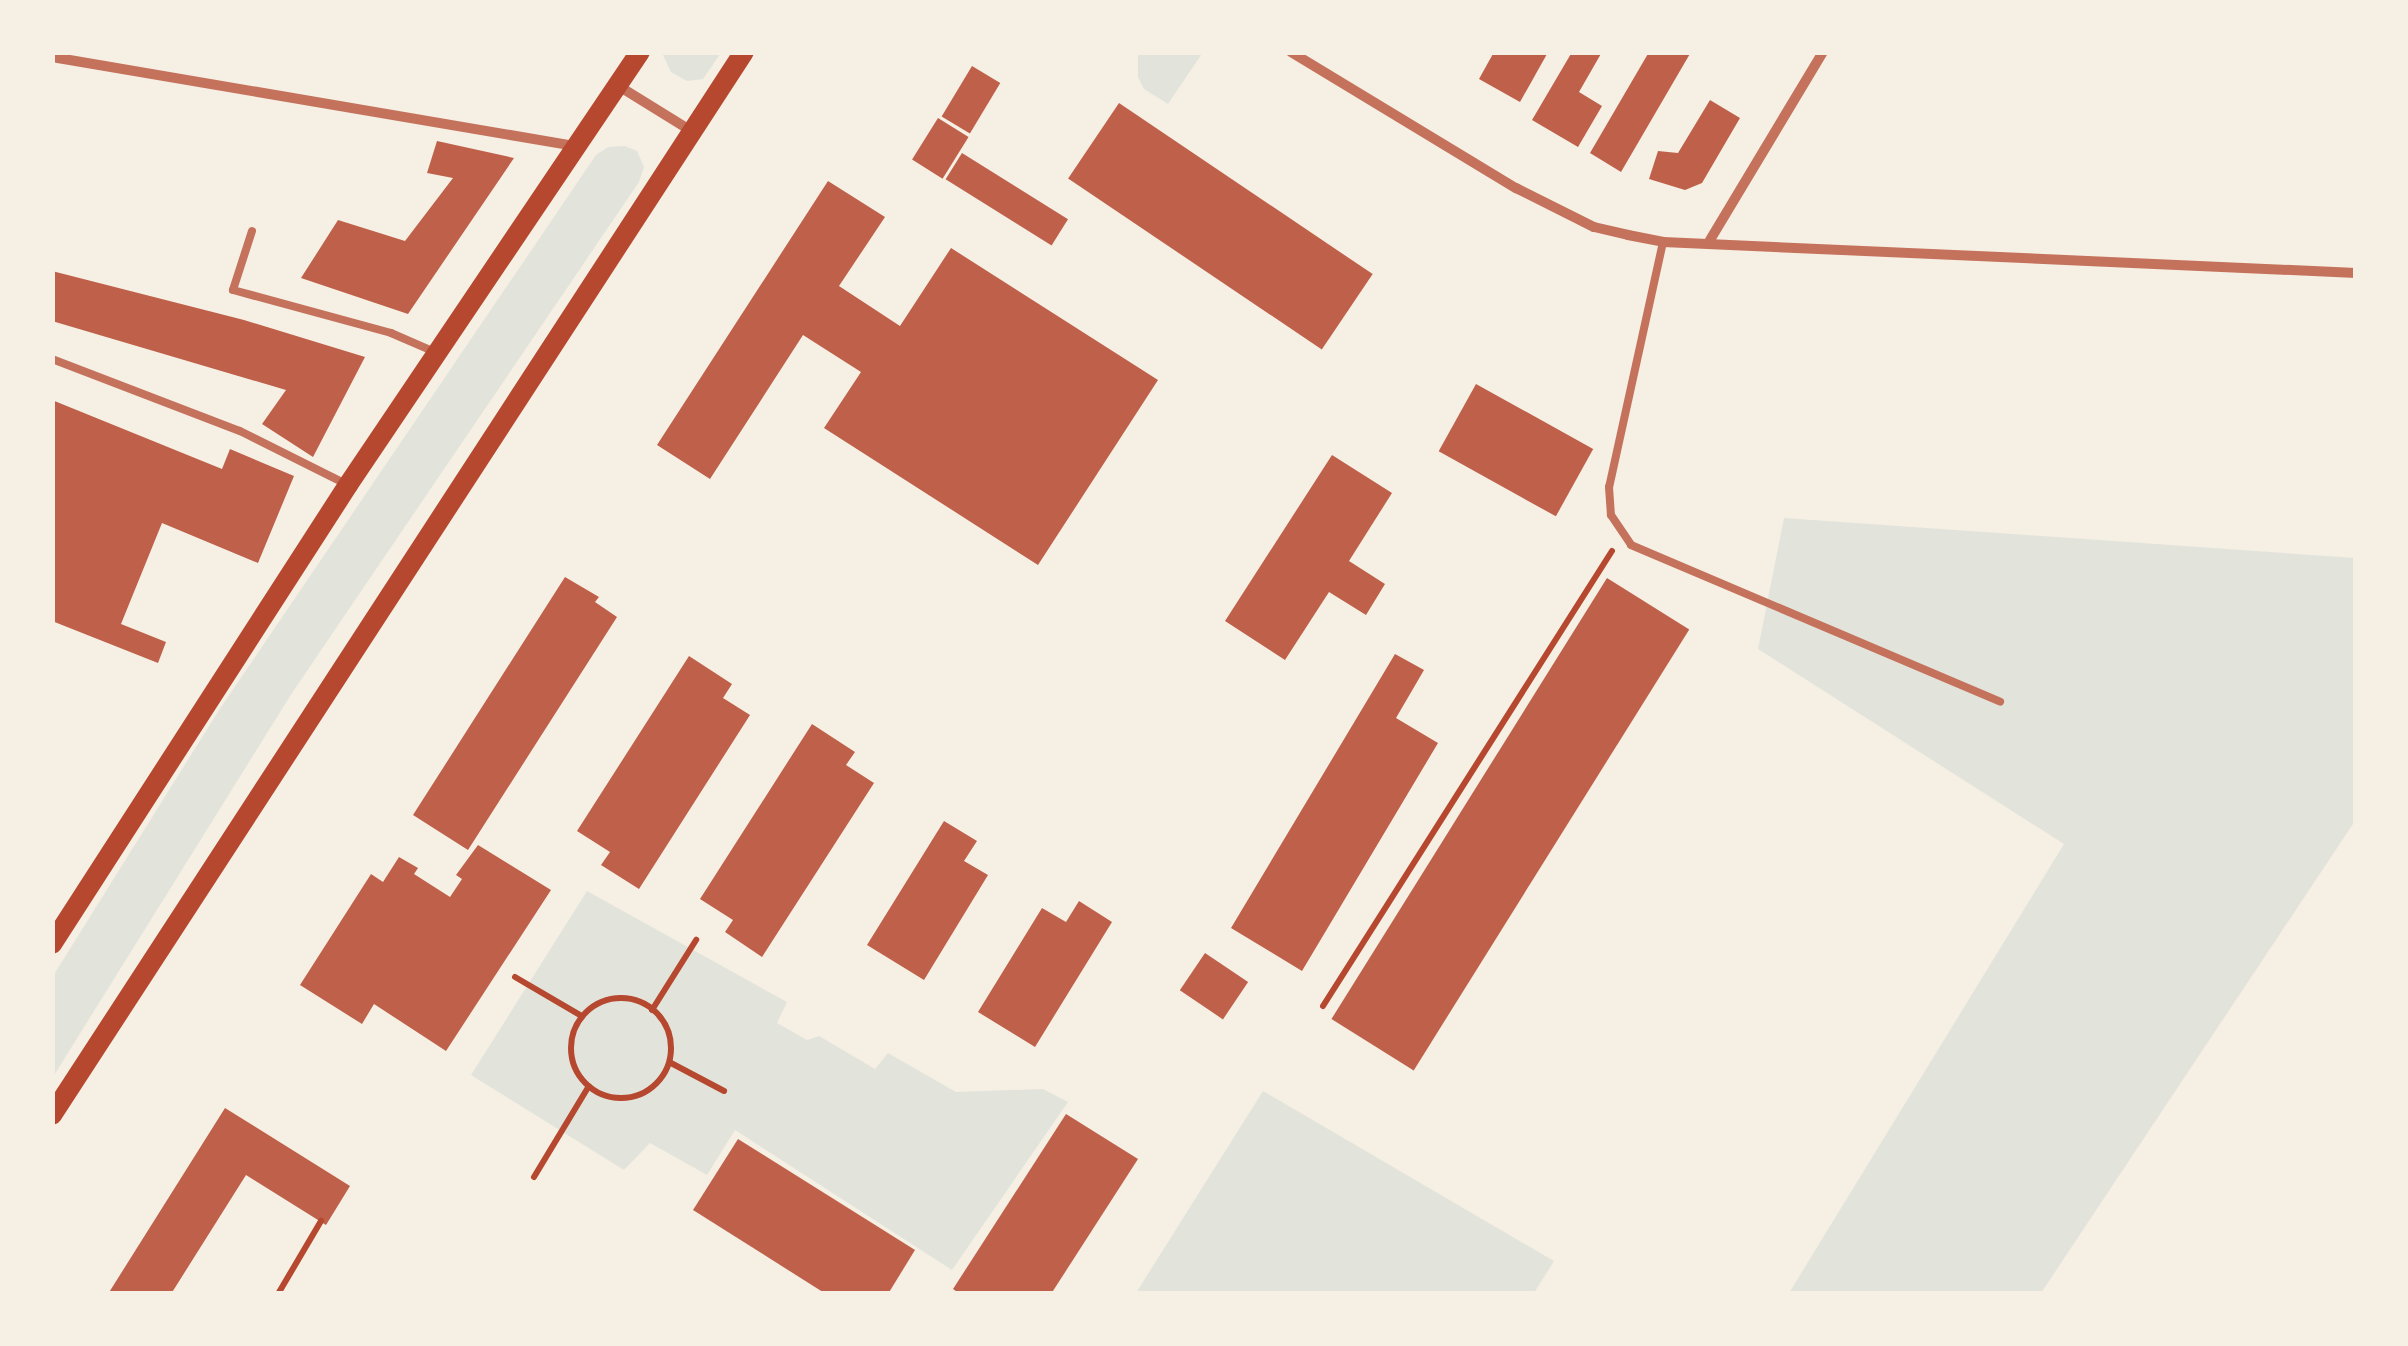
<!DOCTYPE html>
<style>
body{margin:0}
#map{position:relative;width:2408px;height:1346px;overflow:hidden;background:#f6efe4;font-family:"Fira Sans",sans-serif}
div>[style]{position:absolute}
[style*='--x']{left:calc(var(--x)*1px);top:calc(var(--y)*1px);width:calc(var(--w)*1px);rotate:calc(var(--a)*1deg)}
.green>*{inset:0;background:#e2e4dc}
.building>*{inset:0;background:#bf614a;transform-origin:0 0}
.path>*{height:6px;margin:-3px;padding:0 3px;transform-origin:3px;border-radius:3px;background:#b5482f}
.path>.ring{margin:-3px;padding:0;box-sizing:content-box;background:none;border:6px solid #b5482f;border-radius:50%}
.service>*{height:8px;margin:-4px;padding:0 4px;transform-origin:4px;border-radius:4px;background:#c5725c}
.minor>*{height:10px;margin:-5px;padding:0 5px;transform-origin:5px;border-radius:5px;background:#c5725c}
.secondary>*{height:20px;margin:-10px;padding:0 10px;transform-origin:10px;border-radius:10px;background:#b5482f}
span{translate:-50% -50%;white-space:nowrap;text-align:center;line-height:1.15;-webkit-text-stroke:8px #f6efe4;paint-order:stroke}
.frame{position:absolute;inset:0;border:55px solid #f6efe4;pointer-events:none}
</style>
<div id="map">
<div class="green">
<i style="clip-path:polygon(662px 53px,662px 52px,721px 53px,703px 79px,687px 81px,671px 72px)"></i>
<i style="clip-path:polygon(1197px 53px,1201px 55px,1168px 104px,1144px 89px,1138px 77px,1138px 53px)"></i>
<i style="clip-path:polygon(625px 146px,637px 151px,644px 167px,639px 182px,292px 693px,53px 1077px,53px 976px,219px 710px,596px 155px,608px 147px)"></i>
<i style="clip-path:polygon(1784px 518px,2355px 558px,2355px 821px,2041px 1293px,1789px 1293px,2064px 844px,1758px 649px)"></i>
<i style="clip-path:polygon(587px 891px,787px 1002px,777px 1023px,807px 1040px,819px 1036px,875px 1069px,888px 1053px,956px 1092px,1043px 1089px,1068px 1102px,952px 1270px,735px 1130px,707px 1175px,650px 1143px,624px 1170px,471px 1075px)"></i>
<i style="clip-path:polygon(1263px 1091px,1554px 1261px,1534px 1293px,1136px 1293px)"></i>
</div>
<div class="building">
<i style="clip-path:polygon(1494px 52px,1547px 54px,1520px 102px,1479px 79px)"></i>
<i style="clip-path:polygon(1572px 52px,1602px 52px,1579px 92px,1602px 106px,1578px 147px,1532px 120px)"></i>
<i style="clip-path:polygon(1649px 52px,1691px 52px,1621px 172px,1590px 153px)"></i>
<i style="left:972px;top:66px;width:33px;height:59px;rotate:31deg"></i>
<i style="clip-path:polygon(1710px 100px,1740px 118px,1702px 183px,1685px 190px,1649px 179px,1658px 151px,1678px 153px)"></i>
<i style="left:1119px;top:103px;width:306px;height:91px;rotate:34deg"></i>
<i style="left:938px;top:118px;width:36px;height:49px;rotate:32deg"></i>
<i style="clip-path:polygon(437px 141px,514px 158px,408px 314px,301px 278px,338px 220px,405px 241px,453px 178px,427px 173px)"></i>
<i style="left:962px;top:153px;width:125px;height:31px;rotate:32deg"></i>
<i style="clip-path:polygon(828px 181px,885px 217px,839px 286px,900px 326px,951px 248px,1158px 380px,1038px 565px,824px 428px,861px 372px,803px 335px,710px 479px,657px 445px)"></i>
<i style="clip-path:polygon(52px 271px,244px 320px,365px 357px,313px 457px,262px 424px,286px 390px,52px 321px)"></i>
<i style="left:1476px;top:384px;width:134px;height:77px;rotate:29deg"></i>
<i style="clip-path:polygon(52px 400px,222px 469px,230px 449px,294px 476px,258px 563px,162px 523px,121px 624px,166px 642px,158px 663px,52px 621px)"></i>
<i style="clip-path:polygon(1332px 455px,1392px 493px,1349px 561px,1385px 584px,1366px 615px,1329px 592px,1285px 660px,1225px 621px)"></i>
<i style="clip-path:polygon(565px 577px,599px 597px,595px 602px,617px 617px,468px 850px,413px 815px)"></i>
<i style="left:1607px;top:578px;width:97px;height:520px;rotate:32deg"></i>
<i style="clip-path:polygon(1395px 654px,1424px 670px,1396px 718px,1438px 743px,1302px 971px,1231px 928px)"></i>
<i style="clip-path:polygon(689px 656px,732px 684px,723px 698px,750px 715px,639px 889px,601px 865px,610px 852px,577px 831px)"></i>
<i style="clip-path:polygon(812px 724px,855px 752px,846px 765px,874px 783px,762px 957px,725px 932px,733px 920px,700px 899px)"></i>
<i style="clip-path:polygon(944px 821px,977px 841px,964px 861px,988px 875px,924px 980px,867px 945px)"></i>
<i style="clip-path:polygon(478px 845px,551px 890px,446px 1051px,374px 1004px,362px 1024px,300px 985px,371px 874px,383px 882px,399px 857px,418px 868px,414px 874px,450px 897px,462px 879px,456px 875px)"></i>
<i style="clip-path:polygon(1079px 901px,1112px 922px,1035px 1047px,978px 1012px,1042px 908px,1066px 922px)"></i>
<i style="left:1205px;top:953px;width:52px;height:45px;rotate:34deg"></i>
<i style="clip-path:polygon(225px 1108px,350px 1186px,326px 1225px,246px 1175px,171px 1294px,108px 1294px)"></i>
<i style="clip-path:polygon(1066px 1114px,1138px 1159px,1051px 1294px,960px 1294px,953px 1289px)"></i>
<i style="clip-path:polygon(738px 1139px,915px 1250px,888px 1294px,826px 1294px,693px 1210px)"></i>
</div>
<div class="path">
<i style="--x:515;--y:977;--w:75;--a:30.3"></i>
<i class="ring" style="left:571px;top:998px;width:94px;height:94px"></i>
<i style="--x:1323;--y:1006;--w:539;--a:-57.58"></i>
<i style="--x:652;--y:1010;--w:83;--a:-57.8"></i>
<i style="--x:671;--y:1063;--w:60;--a:27.8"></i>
<i style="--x:534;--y:1177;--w:106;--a:-58.9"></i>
<i style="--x:278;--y:1294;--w:85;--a:-59.5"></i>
</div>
<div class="service">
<i style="--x:252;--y:231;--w:62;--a:107.9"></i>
<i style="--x:233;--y:290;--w:164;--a:15.2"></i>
<i style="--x:391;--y:333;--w:50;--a:23.5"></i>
<i style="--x:1663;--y:242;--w:251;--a:102.4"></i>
<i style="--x:1609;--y:487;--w:28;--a:86"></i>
<i style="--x:1611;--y:515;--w:36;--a:56"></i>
<i style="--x:1631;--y:545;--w:401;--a:23"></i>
<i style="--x:52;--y:359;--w:201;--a:21"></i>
<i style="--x:240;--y:431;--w:116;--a:26.6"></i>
</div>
<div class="minor">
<i style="--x:1291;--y:52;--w:263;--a:31.2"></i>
<i style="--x:1516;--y:188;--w:87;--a:26.6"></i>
<i style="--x:1594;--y:227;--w:35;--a:13"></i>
<i style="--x:1628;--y:235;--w:36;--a:11"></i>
<i style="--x:1663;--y:242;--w:694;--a:2.56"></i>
<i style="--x:52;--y:57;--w:531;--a:9.66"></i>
<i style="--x:617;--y:85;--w:86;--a:31.7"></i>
<i style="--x:1710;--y:240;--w:219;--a:-59"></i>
</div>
<div class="secondary">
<i style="--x:52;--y:944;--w:546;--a:-57.18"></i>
<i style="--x:348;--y:485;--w:522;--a:-56.01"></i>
<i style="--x:52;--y:1115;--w:1268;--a:-56.94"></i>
</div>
<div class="frame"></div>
</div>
